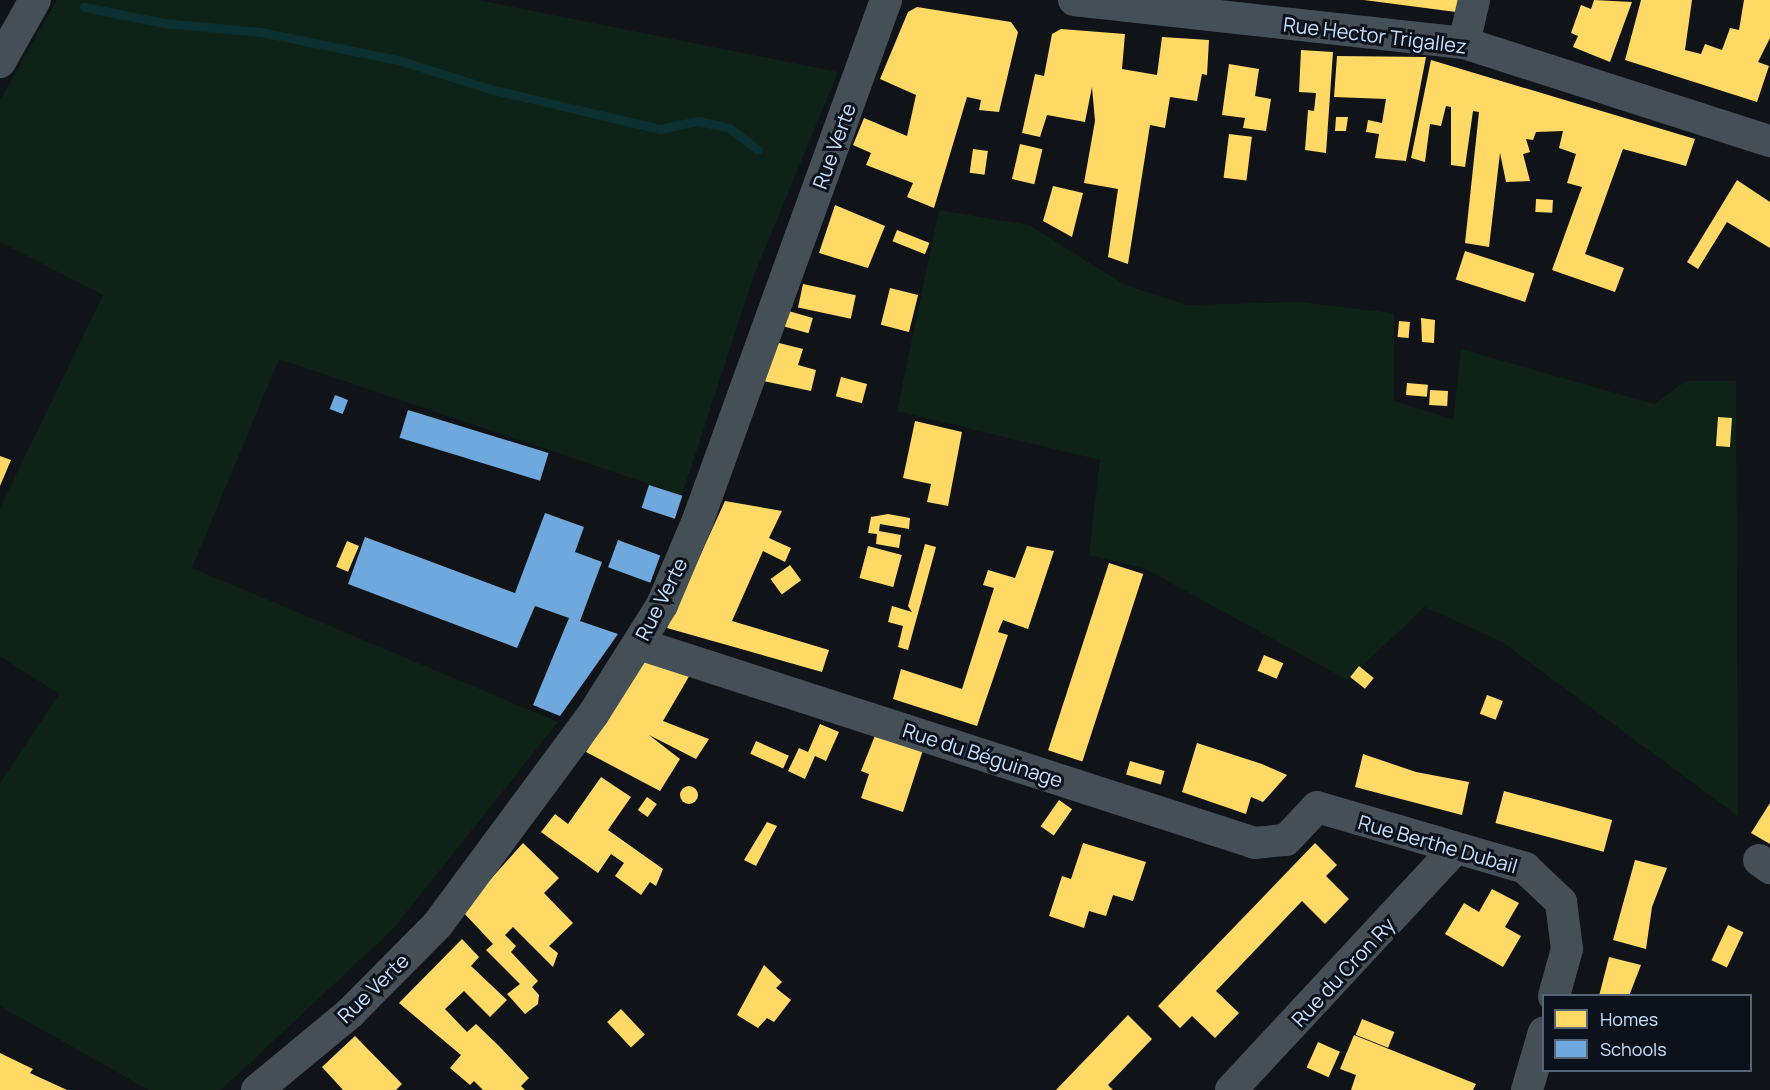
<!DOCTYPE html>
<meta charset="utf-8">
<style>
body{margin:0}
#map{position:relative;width:1770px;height:1090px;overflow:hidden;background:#101318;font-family:Manrope,sans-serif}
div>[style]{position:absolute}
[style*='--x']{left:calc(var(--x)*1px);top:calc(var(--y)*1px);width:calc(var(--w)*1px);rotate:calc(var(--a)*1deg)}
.green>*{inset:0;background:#0f2217}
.homes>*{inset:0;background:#ffd966;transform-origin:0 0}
.round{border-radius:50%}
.schools>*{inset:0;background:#6fa8dc;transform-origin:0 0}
.stream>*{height:9px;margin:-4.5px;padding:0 4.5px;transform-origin:4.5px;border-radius:4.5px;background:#0b3031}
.minor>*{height:32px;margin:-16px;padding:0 16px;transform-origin:16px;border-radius:16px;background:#454f58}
span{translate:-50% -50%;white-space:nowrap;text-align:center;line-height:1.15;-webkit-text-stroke:6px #0c121b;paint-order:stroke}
.street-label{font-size:20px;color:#c9e1fc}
.legend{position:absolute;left:1542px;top:994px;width:210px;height:78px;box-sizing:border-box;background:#0c121b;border:2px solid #586575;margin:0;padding:8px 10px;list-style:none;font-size:18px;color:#c9e1fc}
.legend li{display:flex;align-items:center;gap:12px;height:30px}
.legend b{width:30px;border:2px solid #586575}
</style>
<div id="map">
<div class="green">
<i style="clip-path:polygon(57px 0,478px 0,838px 72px,754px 275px,682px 495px,279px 359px,192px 568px,558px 722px,392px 930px,221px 1090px,149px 1090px,0 1006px,0 783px,59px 694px,0 656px,0 508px,103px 295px,0 242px,0 100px)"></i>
<i style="clip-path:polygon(939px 210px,1029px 225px,1125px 285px,1187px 305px,1299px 302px,1394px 313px,1394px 401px,1453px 419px,1461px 349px,1654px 404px,1686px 381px,1736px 381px,1738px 816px,1502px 642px,1425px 607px,1347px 680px,1144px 568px,1089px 555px,1100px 460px,897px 411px)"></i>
</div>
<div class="homes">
<i style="clip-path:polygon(1364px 0,1459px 0,1456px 12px)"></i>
<i style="clip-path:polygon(1594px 0,1632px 2px,1610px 62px,1573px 47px,1578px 36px,1571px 33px,1581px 5px,1591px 9px)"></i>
<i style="clip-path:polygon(1641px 0,1692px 0,1685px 50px,1701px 54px,1705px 44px,1722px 50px,1730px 28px,1739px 30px,1744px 0,1770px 0,1770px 38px,1758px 62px,1769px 66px,1757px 102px,1625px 60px)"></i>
<i style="clip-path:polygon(917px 7px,1011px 22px,1018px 32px,999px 112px,979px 110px,981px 100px,967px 97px,934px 208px,907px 197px,913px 183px,866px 165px,871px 153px,853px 145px,864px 118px,907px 136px,916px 95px,880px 79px,908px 12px)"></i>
<i style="clip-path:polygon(1061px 29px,1125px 34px,1122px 69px,1157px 75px,1162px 37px,1209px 40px,1207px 75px,1202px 74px,1197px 101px,1170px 97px,1165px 128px,1150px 125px,1128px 264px,1108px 257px,1118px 189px,1084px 183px,1095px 121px,1092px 87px,1085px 122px,1047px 115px,1040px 137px,1022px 133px,1035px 74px,1044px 76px,1052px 34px)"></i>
<i style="clip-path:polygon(1301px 50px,1333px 52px,1326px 153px,1305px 150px,1308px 110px,1314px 111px,1316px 93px,1299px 92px)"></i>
<i style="clip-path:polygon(1337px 56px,1426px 57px,1406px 161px,1375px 158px,1379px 134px,1366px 132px,1368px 120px,1382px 123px,1386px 99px,1334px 97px)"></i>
<i style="clip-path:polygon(1431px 60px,1695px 139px,1686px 166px,1623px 149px,1585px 254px,1624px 268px,1615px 292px,1552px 270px,1582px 187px,1567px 183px,1576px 154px,1559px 148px,1563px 131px,1536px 132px,1533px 140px,1526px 139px,1530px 152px,1523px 154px,1530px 181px,1506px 182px,1500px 153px,1489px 247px,1465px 243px,1479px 112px,1473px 111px,1465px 167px,1451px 165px,1451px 107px,1446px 106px,1441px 126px,1430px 124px,1425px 162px,1411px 158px)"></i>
<i style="clip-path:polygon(1229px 64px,1259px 69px,1255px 96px,1271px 99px,1266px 131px,1243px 128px,1245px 118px,1222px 115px)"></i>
<i style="clip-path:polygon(1336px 117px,1348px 117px,1346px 131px,1335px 131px)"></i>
<i style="left:1229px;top:134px;width:23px;height:44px;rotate:7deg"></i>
<i style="left:1020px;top:144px;width:23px;height:36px;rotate:13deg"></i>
<i style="left:973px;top:149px;width:15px;height:24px;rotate:8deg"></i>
<i style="clip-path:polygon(1737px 180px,1770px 202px,1770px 248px,1727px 222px,1698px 269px,1687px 262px)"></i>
<i style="clip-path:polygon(1053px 186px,1083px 193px,1072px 237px,1043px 221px)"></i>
<i style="left:1536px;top:199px;width:17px;height:13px;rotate:3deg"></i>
<i style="clip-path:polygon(835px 205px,885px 226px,868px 268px,819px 253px)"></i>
<i style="left:897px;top:230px;width:35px;height:12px;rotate:22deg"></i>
<i style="left:1465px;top:251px;width:73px;height:30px;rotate:18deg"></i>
<i style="left:803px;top:284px;width:54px;height:24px;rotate:12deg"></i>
<i style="left:890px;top:288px;width:29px;height:38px;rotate:14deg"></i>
<i style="left:785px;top:310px;width:29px;height:16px;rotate:16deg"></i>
<i style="clip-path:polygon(1421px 318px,1435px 320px,1434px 343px,1422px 342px)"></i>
<i style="left:1399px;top:321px;width:11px;height:16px;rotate:5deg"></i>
<i style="clip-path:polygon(771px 341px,803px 349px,798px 365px,816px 370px,811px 391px,758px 380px)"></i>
<i style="left:841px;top:377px;width:27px;height:20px;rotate:15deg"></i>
<i style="left:1407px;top:383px;width:21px;height:12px;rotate:5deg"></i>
<i style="left:1430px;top:390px;width:18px;height:15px;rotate:3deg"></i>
<i style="left:1718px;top:417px;width:14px;height:29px;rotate:4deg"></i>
<i style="clip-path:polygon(915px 421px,962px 432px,948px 506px,927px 502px,931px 484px,903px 478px)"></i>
<i style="clip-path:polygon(0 456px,11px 460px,0 486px)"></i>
<i style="clip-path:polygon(725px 501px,782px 511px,769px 538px,791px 548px,785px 562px,763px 551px,732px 621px,829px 650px,822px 672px,667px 628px)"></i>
<i style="clip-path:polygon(888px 514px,910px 518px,909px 529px,880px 524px,879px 531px,901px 535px,899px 548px,876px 544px,877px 534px,868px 533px,871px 517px)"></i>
<i style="left:347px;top:541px;width:13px;height:28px;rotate:23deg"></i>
<i style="clip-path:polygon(925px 544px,936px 547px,908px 650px,898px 647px,903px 626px,888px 622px,892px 606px,912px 612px,908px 606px)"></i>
<i style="left:868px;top:546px;width:35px;height:33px;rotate:15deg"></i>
<i style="clip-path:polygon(1027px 546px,1054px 551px,1028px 629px,1003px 620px,998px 632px,1008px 635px,977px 726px,893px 699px,901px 669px,962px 689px,994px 588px,983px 585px,988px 570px,1015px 578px)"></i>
<i style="left:1109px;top:563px;width:36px;height:197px;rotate:18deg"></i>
<i style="left:790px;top:565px;width:19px;height:24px;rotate:54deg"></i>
<i style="left:1264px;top:655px;width:21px;height:17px;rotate:23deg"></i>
<i style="clip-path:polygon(647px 657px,691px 673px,663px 721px,709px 739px,696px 759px,649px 735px,680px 759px,660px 791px,586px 752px)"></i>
<i style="left:1359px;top:666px;width:19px;height:14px;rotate:39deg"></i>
<i style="left:1487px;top:695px;width:17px;height:20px;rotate:21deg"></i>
<i style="clip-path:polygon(820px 724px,839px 732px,826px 761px,815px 756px,805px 779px,788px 771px,799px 748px,808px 752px)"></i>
<i style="clip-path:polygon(876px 733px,923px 750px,903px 812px,861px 798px,869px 774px,861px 771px)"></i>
<i style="left:756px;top:741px;width:36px;height:14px;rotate:24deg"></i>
<i style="clip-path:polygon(1197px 743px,1262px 764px,1287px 775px,1263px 802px,1251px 797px,1246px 814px,1182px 792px)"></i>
<i style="clip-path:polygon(1363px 754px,1416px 772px,1469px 782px,1462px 815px,1355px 787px)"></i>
<i style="left:1130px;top:761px;width:36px;height:14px;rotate:16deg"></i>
<i style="clip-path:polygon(601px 777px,631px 797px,608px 830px,663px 869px,656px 886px,650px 882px,641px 895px,615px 876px,624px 863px,611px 854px,598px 873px,541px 832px,555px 814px,568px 824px)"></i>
<i class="round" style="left:680px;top:786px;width:18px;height:18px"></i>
<i style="left:1504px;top:791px;width:112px;height:33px;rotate:15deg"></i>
<i style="left:647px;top:797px;width:12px;height:16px;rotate:35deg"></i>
<i style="left:1059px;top:800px;width:16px;height:32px;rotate:35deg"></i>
<i style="clip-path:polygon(1770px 803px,1770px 844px,1751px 833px)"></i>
<i style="clip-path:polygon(767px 822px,777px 826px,756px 866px,744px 860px)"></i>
<i style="clip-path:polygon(523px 843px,559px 878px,544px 893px,573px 923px,549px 946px,558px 953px,553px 967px,513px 927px,505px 935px,516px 946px,511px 952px,538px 981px,532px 987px,539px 995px,538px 1004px,525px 1014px,507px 994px,520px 984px,486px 950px,493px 944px,462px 911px)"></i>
<i style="clip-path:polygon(1083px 843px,1146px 862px,1133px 901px,1113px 895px,1106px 916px,1089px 911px,1084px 928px,1049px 916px,1062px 876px,1071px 879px)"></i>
<i style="clip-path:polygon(1315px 843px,1337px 865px,1326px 876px,1349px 899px,1325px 924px,1302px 901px,1216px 991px,1239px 1013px,1215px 1038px,1192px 1016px,1180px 1028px,1158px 1006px)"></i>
<i style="clip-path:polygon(1635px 860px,1667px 868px,1652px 907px,1646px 949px,1613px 940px)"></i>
<i style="clip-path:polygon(1492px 889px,1519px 903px,1505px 927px,1521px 936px,1503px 967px,1445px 934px,1464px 903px,1479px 912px)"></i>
<i style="left:1728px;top:925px;width:17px;height:39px;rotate:25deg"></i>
<i style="clip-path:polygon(462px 939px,479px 957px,471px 966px,507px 1000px,490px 1017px,464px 991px,445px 1009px,467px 1032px,476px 1024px,499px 1046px,529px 1078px,521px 1086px,525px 1090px,483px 1090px,474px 1081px,470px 1085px,450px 1068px,461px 1055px,399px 1003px)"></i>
<i style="clip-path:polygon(1609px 957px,1641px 965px,1629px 996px,1599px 996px)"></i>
<i style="clip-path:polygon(764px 965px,782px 982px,776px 988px,791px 1000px,774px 1022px,767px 1018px,758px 1028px,737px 1015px)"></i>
<i style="left:621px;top:1009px;width:35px;height:19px;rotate:47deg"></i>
<i style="clip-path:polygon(1128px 1015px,1152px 1039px,1108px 1085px,1113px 1090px,1056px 1090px)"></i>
<i style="left:1362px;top:1019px;width:35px;height:17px;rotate:22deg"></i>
<i style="clip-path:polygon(1354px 1035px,1476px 1084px,1473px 1090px,1351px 1090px,1356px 1075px,1340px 1069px)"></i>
<i style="clip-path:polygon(355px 1036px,402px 1084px,396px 1090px,343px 1090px,322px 1067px)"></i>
<i style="left:1318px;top:1042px;width:24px;height:28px;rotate:24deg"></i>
<i style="clip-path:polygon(0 1053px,33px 1069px,30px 1073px,67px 1090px,0 1090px)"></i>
</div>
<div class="schools">
<i style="left:335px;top:395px;width:14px;height:15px;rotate:21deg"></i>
<i style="left:408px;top:410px;width:147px;height:29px;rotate:17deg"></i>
<i style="left:649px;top:485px;width:35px;height:24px;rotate:18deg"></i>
<i style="clip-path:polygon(545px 513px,584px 527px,575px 552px,602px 562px,580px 621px,618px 634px,560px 716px,533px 705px,569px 618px,535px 606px,517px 648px,348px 584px,365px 537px,515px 593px)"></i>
<i style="left:618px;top:540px;width:45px;height:29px;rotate:20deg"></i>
</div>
<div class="stream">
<i style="--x:84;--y:7;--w:82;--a:11.3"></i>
<i style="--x:164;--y:23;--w:97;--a:5.3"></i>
<i style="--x:261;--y:32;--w:140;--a:11.6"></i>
<i style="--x:398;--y:60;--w:101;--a:17.4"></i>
<i style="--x:494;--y:90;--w:171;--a:13.2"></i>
<i style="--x:660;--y:129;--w:40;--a:-12"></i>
<i style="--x:699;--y:121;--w:31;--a:13"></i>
<i style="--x:729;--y:128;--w:36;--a:37"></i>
</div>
<div class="minor">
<i style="--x:1074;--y:0;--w:392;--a:6.3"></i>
<i style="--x:1464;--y:43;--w:321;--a:17.8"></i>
<i style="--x:1464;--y:43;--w:44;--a:-76.9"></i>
<i style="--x:0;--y:62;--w:71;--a:-60.6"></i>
<i style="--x:639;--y:644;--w:647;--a:17.9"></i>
<i style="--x:1255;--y:843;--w:31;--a:-6"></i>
<i style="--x:1286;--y:840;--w:45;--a:-46.8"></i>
<i style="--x:1317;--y:807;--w:217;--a:16.3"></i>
<i style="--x:1525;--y:868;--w:50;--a:43.4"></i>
<i style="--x:1561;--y:902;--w:47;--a:82.7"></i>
<i style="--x:1567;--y:949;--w:49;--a:105.5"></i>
<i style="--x:1759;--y:860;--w:14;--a:36"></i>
<i style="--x:257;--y:1090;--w:121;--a:-39.6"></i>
<i style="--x:350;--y:1013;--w:125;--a:-45.3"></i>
<i style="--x:438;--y:924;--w:262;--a:-53.5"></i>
<i style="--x:594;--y:713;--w:128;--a:-57.8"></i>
<i style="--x:662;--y:605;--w:92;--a:-67"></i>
<i style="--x:698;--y:520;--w:553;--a:-70.12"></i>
<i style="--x:1231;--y:1090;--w:326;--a:-47.1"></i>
<i style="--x:1527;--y:1090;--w:60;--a:-73.7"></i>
</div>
<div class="street-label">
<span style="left:1375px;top:35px;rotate:7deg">Rue Hector Trigallez</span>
<span style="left:834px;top:146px;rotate:-70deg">Rue Verte</span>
<span style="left:661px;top:599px;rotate:-63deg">Rue Verte</span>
<span style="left:983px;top:755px;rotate:18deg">Rue du Béguinage</span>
<span style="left:1438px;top:844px;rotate:16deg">Rue Berthe Dubail</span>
<span style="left:1343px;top:972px;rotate:-47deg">Rue du Cron Ry</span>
<span style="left:373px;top:988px;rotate:-44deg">Rue Verte</span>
</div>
<ul class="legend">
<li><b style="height:16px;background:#ffd966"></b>Homes</li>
<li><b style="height:16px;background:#6fa8dc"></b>Schools</li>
</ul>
</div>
